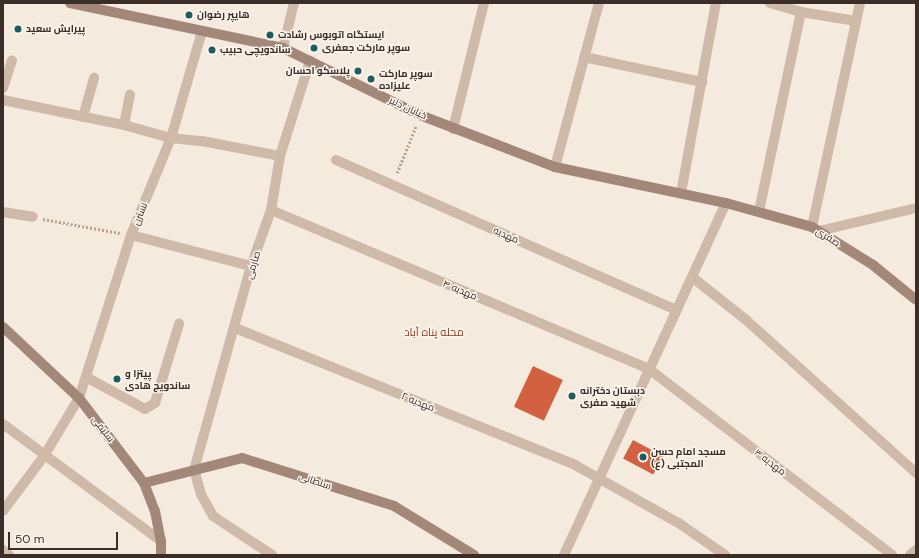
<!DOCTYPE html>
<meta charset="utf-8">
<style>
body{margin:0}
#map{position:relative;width:919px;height:558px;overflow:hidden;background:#f5eade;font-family:"DM Sans",Cairo,sans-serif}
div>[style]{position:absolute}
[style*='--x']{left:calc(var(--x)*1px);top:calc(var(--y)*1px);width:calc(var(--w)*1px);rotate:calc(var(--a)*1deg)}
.building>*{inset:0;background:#d16140;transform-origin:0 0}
.path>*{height:2.5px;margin-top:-1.25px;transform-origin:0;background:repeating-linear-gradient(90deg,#bba392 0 2px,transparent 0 4px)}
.street>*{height:10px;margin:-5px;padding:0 5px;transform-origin:5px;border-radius:5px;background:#cfb9a8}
.secondary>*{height:10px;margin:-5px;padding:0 5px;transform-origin:5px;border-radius:5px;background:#a38879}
.dots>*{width:11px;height:11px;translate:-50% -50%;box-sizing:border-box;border:2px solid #fcf4eb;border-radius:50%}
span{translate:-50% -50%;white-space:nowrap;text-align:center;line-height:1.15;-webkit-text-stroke:3px #fcf4eb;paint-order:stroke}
.poi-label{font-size:10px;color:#3b2e29;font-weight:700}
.left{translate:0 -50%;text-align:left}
.right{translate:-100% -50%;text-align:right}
.street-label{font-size:10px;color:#3b2e29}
.neighbourhood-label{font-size:11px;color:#92351a}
.frame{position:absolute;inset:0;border:4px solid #3b2e29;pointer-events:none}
.scale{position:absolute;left:8px;top:532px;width:110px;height:18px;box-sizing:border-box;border:2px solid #3b2e29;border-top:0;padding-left:5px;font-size:12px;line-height:14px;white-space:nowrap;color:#3b2e29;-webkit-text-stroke:3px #fcf4eb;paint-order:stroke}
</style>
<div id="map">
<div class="building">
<i style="left:533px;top:366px;width:33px;height:45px;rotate:25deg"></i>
<i style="left:633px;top:440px;width:34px;height:21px;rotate:28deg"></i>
</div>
<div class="path">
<i style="--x:397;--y:173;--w:51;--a:-68"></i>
<i style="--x:43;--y:219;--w:78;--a:10.3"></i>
</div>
<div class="street">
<i style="--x:770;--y:3;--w:32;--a:16"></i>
<i style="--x:801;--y:12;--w:56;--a:9.3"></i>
<i style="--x:283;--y:48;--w:46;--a:-76.3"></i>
<i style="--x:584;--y:57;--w:121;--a:12"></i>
<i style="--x:3;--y:88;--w:29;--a:-72"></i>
<i style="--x:3;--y:100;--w:124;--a:11.7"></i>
<i style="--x:124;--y:125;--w:49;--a:15.5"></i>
<i style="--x:171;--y:138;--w:31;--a:6"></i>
<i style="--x:202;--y:141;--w:79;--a:10.9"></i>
<i style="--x:83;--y:117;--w:41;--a:-74.2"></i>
<i style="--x:124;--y:125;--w:31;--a:-79"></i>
<i style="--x:453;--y:129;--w:130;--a:-76.2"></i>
<i style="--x:336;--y:160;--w:372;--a:23.8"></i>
<i style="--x:555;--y:167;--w:170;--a:-75"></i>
<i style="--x:681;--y:193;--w:193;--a:-79.6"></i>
<i style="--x:271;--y:210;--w:410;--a:22.8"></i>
<i style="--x:649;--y:369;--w:306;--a:37.4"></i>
<i style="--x:759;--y:211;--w:203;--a:-78.1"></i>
<i style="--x:3;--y:212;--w:30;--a:9"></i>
<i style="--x:812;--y:227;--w:229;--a:-77.9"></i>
<i style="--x:819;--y:231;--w:100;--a:-13.3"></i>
<i style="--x:131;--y:235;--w:124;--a:14.5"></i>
<i style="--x:692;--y:277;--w:68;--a:38.4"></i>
<i style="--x:745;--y:319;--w:230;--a:42"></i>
<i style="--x:235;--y:328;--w:367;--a:21.9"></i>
<i style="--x:575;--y:465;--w:120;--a:29.3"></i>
<i style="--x:680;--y:524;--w:55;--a:34.6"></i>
<i style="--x:86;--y:377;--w:67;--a:28.5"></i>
<i style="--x:145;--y:409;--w:12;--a:-31"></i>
<i style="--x:155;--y:403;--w:83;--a:-73.1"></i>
<i style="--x:3;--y:424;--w:197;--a:36.5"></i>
<i style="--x:3;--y:511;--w:69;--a:-53.3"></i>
<i style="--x:44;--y:456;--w:68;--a:-58.9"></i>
<i style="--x:79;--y:398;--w:171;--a:-72.3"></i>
<i style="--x:131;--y:235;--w:105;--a:-67.6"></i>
<i style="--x:171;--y:138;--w:111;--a:-73.8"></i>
<i style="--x:3;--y:550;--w:8;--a:40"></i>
<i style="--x:272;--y:555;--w:71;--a:-146.5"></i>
<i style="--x:213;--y:516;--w:25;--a:-119"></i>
<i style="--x:201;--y:494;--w:25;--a:-106"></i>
<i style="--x:194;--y:470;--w:212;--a:-74.4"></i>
<i style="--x:251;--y:266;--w:59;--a:-70.3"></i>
<i style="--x:271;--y:210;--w:55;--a:-80.5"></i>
<i style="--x:280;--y:156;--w:100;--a:-72.5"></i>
<i style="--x:564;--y:555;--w:387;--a:-65.3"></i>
<i style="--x:910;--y:555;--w:8;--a:-40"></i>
</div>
<div class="secondary">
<i style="--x:70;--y:3;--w:218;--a:11.9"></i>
<i style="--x:283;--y:48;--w:153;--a:26.1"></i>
<i style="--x:420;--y:115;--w:145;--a:21.1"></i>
<i style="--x:555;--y:167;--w:175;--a:11.9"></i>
<i style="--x:726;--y:203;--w:89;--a:15.6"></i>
<i style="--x:812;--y:227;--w:72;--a:31.9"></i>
<i style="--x:873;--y:265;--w:55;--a:39.1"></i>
<i style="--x:3;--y:327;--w:104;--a:43.1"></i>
<i style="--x:79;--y:398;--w:107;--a:52.6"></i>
<i style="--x:144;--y:483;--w:30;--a:69"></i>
<i style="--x:155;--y:511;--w:31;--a:79"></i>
<i style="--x:161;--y:541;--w:14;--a:90"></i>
<i style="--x:144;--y:483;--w:101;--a:-14.3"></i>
<i style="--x:242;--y:458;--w:159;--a:17.5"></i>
<i style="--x:394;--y:506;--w:94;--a:31.5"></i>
</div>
<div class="dots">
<i style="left:189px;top:15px;background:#1a5e61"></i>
<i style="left:18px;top:29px;background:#1a5e61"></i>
<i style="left:270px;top:35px;background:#1a5e61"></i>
<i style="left:314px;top:48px;background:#1a5e61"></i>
<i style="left:212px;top:50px;background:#1a5e61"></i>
<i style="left:358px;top:71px;background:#1a5e61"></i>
<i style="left:371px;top:79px;background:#1a5e61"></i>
<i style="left:117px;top:379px;background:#1a5e61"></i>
<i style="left:572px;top:396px;background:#1a5e61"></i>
<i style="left:643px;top:457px;background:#1a5e61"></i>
</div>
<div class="poi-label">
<span class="left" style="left:197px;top:15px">هایپر رضوان</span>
<span class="left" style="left:26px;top:29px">پیرایش سعید</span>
<span class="left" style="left:278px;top:35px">ایستگاه اتوبوس رشادت</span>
<span class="left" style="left:322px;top:48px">سوپر مارکت جعفری</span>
<span class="left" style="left:220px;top:50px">ساندویچی حبیب</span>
<span class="right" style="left:350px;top:71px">پلاسکو احسان</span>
<span class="left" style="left:379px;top:79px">سوپر مارکت<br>علیزاده</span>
<span class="left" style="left:125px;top:379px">پیتزا و<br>ساندویچ هادی</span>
<span class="left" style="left:580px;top:396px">دبستان دخترانه<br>شهید صفری</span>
<span class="left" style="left:651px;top:457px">مسجد امام حسن<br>المجتبی (ع)</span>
</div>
<div class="street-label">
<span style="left:408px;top:108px;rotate:25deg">خیابان دلیر</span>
<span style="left:140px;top:214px;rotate:-68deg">نسترن</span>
<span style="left:506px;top:235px;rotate:24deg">مهدیه</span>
<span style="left:828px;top:237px;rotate:32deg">صفری</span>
<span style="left:253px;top:265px;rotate:-73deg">صارمی</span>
<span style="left:460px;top:290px;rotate:23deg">مهدیه ۴</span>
<span style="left:418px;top:402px;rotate:22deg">مهدیه ۲</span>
<span style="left:103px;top:429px;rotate:52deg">سلیمی</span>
<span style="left:770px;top:462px;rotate:37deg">مهدیه ۳</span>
<span style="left:315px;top:481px;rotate:18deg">سلطانی</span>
</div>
<div class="neighbourhood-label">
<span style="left:434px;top:332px">محله پناه آباد</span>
</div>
<div class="frame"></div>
<div class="scale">50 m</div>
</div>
